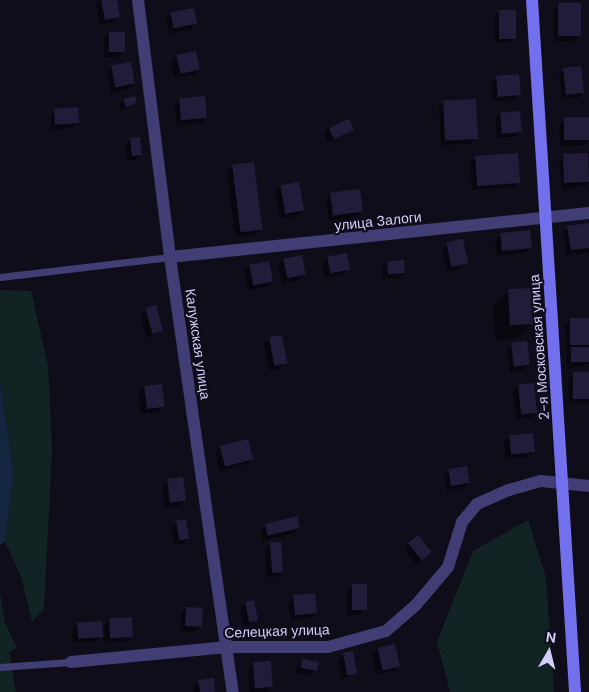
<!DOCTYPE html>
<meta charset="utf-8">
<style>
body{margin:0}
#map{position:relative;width:589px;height:692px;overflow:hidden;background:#100d1b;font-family:"DM Sans",sans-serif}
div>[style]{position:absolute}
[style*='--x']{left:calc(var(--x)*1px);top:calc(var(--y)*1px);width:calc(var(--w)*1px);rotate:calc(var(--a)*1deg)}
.green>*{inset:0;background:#112423}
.water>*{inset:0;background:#13253f}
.shadow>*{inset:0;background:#0007}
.building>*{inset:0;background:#221c3a;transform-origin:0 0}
.lane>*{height:7px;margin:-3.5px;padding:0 3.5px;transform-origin:3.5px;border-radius:3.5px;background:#403e75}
.street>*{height:12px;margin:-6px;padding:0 6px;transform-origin:6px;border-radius:6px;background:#403e75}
.secondary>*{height:12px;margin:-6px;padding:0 6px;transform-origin:6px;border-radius:6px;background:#7370ed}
span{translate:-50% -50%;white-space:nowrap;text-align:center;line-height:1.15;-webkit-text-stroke:4px #100d1b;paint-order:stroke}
.street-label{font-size:14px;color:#d2cef9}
.north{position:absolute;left:524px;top:627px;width:50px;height:50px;-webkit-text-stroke:4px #100d1b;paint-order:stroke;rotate:8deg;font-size:14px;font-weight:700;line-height:20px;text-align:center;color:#d2cef9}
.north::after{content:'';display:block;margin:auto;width:18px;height:22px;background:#d2cef9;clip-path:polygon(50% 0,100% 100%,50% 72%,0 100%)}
</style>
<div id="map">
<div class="green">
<i style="clip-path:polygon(0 290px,31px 291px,48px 366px,52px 449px,44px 609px,32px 622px,21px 576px,5px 542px,14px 474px,0 383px)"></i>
<i style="clip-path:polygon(528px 520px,546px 578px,554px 692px,450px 692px,437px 642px,473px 551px)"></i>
<i style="clip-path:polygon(0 593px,5px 623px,17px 648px,9px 652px,16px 692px,0 692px)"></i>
</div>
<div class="water">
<i style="clip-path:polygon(0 383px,14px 474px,5px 542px,0 545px)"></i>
</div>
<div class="shadow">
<i style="clip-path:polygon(101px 0,116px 0,119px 17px,113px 22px,100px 25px,96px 5px)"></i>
<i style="clip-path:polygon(559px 5px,580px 35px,575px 41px,554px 41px,553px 10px)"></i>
<i style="clip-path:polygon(499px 12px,516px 38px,510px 43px,495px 43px,494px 17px)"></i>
<i style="clip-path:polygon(172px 14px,196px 24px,191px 29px,169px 34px,166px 20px)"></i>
<i style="clip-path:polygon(109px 33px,124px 51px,119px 57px,104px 57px,104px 38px)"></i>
<i style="clip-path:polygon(176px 56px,198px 70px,193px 75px,174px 78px,171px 61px)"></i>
<i style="clip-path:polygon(112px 67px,134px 84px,129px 89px,111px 93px,107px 73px)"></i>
<i style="clip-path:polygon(564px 69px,583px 93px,578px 98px,562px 100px,559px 74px)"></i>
<i style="clip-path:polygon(496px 77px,519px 94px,514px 100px,492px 101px,491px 83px)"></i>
<i style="clip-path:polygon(124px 100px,136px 103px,120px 111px,119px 106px)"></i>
<i style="clip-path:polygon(180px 100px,206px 117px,201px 123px,177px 125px,174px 106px)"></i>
<i style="clip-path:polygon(444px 102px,477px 138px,471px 144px,441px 145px,439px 107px)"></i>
<i style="clip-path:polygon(55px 110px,78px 123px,73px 128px,51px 130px,50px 116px)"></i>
<i style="clip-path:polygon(500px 114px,520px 131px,515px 137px,497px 138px,495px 119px)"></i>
<i style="clip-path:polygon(565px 120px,589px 132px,589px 140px,584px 145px,560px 146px,559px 125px)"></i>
<i style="clip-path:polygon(329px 127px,352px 130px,328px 142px,324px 133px)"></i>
<i style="clip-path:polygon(130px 139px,140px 155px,135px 160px,127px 161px,125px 145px)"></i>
<i style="clip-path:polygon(586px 154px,589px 182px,585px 186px,562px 189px,559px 162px,564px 157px)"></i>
<i style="clip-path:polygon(476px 158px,519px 182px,514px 187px,472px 190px,470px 163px)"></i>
<i style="clip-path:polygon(232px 166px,261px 230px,255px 235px,235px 237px,227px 171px)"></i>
<i style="clip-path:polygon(281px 186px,303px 210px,297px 216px,280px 219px,275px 192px)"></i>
<i style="clip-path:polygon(331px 194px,362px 211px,357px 217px,329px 221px,326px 199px)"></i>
<i style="clip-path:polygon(589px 224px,589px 252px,566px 255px,563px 232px,568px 227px)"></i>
<i style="clip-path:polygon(501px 234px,531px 248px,525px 253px,497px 256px,495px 240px)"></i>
<i style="clip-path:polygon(447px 244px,467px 262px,461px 268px,447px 271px,442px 249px)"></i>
<i style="clip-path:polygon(301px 256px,304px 275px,299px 280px,282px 284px,278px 265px,283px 260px)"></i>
<i style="clip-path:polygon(328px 257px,348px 270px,343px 275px,325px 278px,322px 262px)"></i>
<i style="clip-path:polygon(387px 262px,404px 273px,399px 278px,383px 279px,382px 267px)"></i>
<i style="clip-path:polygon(250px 266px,272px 282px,266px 287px,248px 290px,244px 271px)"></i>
<i style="clip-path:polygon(509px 291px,532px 324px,516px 339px,496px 341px,493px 307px)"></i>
<i style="clip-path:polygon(146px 309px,162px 330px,147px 338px,140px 314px)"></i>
<i style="clip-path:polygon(589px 319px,589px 364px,568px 369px,566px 356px,571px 350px,567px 351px,565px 326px,570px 320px)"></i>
<i style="clip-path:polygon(270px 338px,285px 363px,280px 369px,269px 370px,264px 343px)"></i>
<i style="clip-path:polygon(512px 344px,529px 365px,524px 370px,510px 372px,507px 349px)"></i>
<i style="clip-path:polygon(589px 373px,589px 403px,569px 404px,568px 379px,574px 374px)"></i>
<i style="clip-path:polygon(161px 386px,164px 406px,159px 412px,141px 414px,139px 393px,144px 388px)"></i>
<i style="clip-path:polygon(518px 386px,536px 412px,531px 418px,516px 419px,513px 391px)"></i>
<i style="clip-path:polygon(509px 437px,534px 452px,528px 457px,506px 460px,504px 442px)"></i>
<i style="clip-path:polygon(221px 447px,252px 459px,246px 464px,220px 471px,215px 452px)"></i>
<i style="clip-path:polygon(449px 471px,469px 483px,464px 488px,447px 492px,444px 476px)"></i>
<i style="clip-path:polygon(167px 480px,185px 500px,180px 506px,165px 508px,162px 485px)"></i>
<i style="clip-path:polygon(185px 521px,188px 539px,182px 544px,174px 545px,171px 528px)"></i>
<i style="clip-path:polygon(266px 526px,299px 527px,294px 533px,263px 541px,261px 531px)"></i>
<i style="clip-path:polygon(270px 544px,281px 571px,276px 577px,267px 577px,265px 550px)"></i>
<i style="clip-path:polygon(409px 544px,425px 557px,416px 564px,404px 549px)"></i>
<i style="clip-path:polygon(352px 585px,366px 609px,360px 615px,347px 615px,347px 590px)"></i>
<i style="clip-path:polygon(294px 597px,316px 612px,311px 618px,291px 620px,288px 603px)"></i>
<i style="clip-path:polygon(245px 603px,257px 620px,244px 627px,240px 609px)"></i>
<i style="clip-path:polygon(187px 608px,200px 627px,195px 632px,180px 631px,181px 613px)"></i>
<i style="clip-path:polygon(109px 620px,132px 636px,127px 642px,105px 643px,104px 626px)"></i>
<i style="clip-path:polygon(77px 625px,102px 636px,96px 641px,73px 643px,72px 630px)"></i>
<i style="clip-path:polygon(377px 649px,398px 666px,393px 671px,376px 675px,372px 654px)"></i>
<i style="clip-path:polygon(352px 652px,355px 673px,341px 680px,338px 659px)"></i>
<i style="clip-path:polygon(302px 660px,316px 671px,310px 676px,295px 673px)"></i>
<i style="clip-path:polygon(253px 664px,272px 686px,267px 692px,250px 692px,248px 669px)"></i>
<i style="clip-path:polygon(199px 681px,214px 692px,194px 692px,193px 686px)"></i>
</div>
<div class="building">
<i style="clip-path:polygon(101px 0,117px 0,120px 17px,105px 20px)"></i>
<i style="left:558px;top:3px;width:23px;height:33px"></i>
<i style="left:194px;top:8px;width:16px;height:24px;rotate:79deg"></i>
<i style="left:499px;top:10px;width:17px;height:29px"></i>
<i style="left:109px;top:32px;width:16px;height:20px"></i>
<i style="left:196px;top:51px;width:19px;height:20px;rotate:78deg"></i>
<i style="left:131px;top:62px;width:22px;height:20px;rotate:80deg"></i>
<i style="left:581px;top:66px;width:27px;height:18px;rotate:84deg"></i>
<i style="left:519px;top:74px;width:21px;height:23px;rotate:85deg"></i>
<i style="clip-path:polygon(135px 96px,137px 103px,126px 107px,123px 99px)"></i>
<i style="left:205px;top:96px;width:22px;height:26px;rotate:85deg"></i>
<i style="left:476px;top:99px;width:40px;height:33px;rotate:87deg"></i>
<i style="left:78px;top:107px;width:16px;height:24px;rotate:86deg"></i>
<i style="left:520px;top:111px;width:21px;height:20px;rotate:85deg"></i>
<i style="left:589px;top:117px;width:23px;height:25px;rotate:90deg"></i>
<i style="left:349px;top:119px;width:12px;height:22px;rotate:66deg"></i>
<i style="left:140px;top:137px;width:18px;height:10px;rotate:84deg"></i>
<i style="left:518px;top:153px;width:30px;height:43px;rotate:86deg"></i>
<i style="left:588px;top:153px;width:29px;height:25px;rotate:88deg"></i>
<i style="left:254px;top:162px;width:68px;height:22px;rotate:83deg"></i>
<i style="left:299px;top:182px;width:29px;height:19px;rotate:80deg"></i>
<i style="left:360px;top:189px;width:23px;height:30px;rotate:83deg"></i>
<i style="clip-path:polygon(589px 223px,589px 248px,571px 250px,567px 226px)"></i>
<i style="left:530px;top:230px;width:18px;height:30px;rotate:84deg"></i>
<i style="left:463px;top:239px;width:25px;height:17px;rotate:78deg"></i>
<i style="left:347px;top:253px;width:17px;height:20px;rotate:80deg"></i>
<i style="left:302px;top:255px;width:20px;height:19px;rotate:79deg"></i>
<i style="left:404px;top:260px;width:13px;height:17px;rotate:86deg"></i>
<i style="left:269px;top:261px;width:21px;height:20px;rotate:79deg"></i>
<i style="left:531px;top:288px;width:36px;height:23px;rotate:87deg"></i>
<i style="left:156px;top:305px;width:27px;height:11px;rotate:75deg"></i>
<i style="left:589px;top:318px;width:27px;height:19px;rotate:90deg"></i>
<i style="left:282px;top:335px;width:29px;height:13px;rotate:80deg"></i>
<i style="left:527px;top:341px;width:24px;height:16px;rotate:83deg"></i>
<i style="left:589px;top:347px;width:15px;height:18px;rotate:90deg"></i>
<i style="left:589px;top:372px;width:27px;height:16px;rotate:90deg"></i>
<i style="left:534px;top:383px;width:30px;height:16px;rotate:84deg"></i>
<i style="left:162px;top:384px;width:23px;height:18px;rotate:83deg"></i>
<i style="left:533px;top:433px;width:19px;height:24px;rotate:84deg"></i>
<i style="left:248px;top:439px;width:21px;height:29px;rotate:76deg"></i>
<i style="left:467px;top:466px;width:17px;height:19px;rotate:80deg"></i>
<i style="left:183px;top:477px;width:24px;height:16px;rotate:83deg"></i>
<i style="left:297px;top:516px;width:12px;height:33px;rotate:76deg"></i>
<i style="left:186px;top:519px;width:20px;height:10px;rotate:81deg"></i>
<i style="left:418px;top:535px;width:22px;height:13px;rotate:51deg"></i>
<i style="left:281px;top:542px;width:30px;height:11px;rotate:86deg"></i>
<i style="left:352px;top:584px;width:15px;height:26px"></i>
<i style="left:315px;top:593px;width:20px;height:22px;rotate:84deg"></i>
<i style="left:254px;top:600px;width:21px;height:9px;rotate:79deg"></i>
<i style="left:186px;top:607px;width:17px;height:19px;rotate:3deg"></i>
<i style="left:132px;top:617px;width:20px;height:23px;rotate:87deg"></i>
<i style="left:102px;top:621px;width:16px;height:25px;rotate:86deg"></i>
<i style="left:395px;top:644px;width:23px;height:18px;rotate:77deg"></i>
<i style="left:353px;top:651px;width:23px;height:10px;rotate:80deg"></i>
<i style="left:302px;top:659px;width:17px;height:9px;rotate:10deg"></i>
<i style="left:271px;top:661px;width:26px;height:18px;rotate:86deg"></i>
<i style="clip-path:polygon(214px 678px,215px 692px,200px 692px,198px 680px)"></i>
</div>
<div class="lane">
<i style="--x:0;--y:277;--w:171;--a:-6.7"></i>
<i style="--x:0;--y:667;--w:71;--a:-4"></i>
</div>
<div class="street">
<i style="--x:138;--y:0;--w:259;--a:82.9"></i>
<i style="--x:170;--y:257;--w:440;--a:81.8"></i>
<i style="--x:170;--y:257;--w:421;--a:-6"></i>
<i style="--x:71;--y:662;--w:157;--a:-5.5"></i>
<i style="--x:227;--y:647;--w:101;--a:0"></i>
<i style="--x:328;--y:647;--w:60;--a:-15.4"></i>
<i style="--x:386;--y:631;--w:38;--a:-41"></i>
<i style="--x:415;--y:606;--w:51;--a:-49.8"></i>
<i style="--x:448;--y:567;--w:47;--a:-72.7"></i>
<i style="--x:462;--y:522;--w:23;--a:-50"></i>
<i style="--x:477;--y:504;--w:35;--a:-24"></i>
<i style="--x:509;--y:490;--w:33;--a:-16"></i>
<i style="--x:541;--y:481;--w:48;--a:5.9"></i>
</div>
<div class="secondary">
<i style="--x:532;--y:0;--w:693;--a:86.44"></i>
</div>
<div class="street-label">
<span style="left:378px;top:221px;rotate:-6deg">улица Залоги</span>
<span style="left:198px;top:344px;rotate:82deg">Калужская улица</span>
<span style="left:539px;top:347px;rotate:-94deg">2-я Московская улица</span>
<span style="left:277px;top:631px;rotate:-2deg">Селецкая улица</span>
</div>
<div class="north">N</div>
</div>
